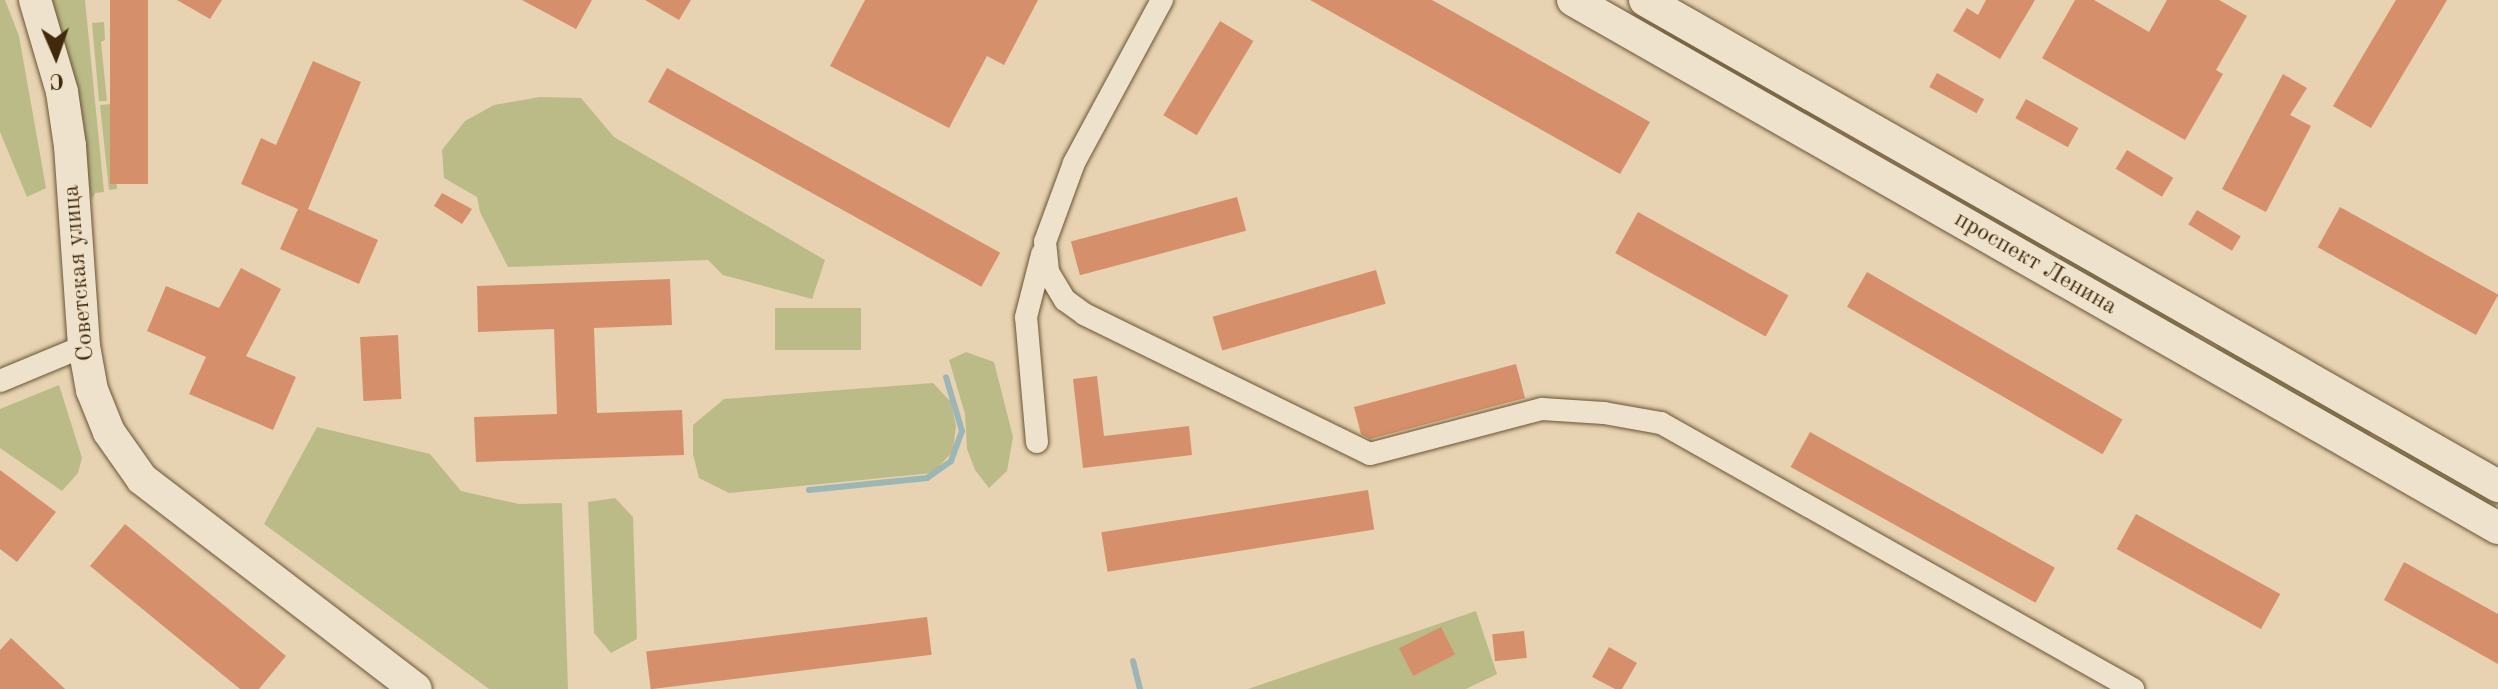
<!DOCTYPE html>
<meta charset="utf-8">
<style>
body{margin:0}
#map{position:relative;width:2498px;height:689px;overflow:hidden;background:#e7d3b1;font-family:"Old Standard TT",serif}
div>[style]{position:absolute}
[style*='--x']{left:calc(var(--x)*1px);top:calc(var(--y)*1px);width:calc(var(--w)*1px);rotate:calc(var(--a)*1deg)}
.green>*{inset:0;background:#bb8;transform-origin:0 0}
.stream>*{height:6px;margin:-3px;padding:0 3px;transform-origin:3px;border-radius:3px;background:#9ab6b6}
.building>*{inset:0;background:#d5906b;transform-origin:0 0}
.roads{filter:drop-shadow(0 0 2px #6a5434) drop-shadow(0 0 2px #6a5434)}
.street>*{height:22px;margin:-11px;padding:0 11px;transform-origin:11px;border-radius:11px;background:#efe2cc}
.secondary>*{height:32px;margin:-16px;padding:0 16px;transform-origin:16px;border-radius:16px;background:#efe2cc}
span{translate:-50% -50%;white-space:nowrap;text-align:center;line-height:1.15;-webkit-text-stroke:6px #efe2cc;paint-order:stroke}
.street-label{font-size:24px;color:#412a0a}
.north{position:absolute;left:16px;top:16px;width:80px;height:80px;-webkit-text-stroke:6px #efe2cc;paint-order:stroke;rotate:178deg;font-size:22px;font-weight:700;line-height:32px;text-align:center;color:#412a0a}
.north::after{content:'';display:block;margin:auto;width:28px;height:36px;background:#412a0a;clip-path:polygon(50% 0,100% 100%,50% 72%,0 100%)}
</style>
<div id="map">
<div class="green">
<i style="clip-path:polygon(0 0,5px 0,19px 36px,46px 188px,27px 197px,0 132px)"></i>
<i style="clip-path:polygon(50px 0,85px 0,104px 192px,95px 193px,92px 200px)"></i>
<i style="clip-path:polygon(104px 22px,105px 40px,101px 42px,107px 101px,99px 101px,92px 23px)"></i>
<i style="left:1665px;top:24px;width:188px;height:13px;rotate:30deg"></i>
<i style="clip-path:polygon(540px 97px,581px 98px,614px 137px,825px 260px,812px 299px,723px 275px,708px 260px,508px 267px,480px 212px,477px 197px,444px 178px,442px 150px,465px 121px,494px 105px)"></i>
<i style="clip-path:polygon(111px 104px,117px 189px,109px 190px,100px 105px)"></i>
<i style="left:1942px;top:185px;width:124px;height:12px;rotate:29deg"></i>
<i style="left:2061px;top:254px;width:154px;height:13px;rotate:30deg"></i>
<i style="left:775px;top:308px;width:86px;height:42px"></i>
<i style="left:2220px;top:342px;width:176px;height:12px;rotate:30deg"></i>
<i style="clip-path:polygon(966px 352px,994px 362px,1013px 437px,1007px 471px,989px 488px,975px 470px,967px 449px,965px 414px,949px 360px)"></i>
<i style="clip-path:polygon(933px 383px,951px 402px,956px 426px,953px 451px,933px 473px,729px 493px,699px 478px,693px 454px,693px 425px,724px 399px)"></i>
<i style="clip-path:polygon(59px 385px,82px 458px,78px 473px,62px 491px,0 448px,0 409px)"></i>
<i style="clip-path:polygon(317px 427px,430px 454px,461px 491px,519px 504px,562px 503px,568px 689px,489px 689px,264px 524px)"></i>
<i style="left:2391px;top:442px;width:123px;height:10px;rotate:30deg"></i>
<i style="clip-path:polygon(615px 498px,633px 517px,637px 639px,611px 653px,594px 633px,588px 502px)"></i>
<i style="clip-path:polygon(1476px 611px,1497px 674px,1466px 689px,1248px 689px)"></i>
</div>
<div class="stream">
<i style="--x:809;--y:490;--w:119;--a:-5.8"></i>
<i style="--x:927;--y:478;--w:29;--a:-35"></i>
<i style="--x:951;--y:461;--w:32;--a:-70"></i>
<i style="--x:962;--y:431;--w:56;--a:-106.5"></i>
<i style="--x:1133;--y:661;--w:29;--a:76"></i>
</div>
<div class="building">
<i style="left:110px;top:0;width:38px;height:184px"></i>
<i style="clip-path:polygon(177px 0,222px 0,210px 19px)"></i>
<i style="clip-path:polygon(522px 0,592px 0,576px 29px)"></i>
<i style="clip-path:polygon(645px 0,691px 0,679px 20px)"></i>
<i style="clip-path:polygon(865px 0,1038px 0,1004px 65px,987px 56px,949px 128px,830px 66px)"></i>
<i style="clip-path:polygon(1310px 0,1432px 0,1650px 122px,1620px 174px)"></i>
<i style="clip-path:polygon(1986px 0,2035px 0,2000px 59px,1953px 31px,1967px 8px,1978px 15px)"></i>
<i style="clip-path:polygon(2075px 0,2094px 0,2149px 32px,2167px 0,2219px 0,2247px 16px,2216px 70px,2223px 74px,2185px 140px,2042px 58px)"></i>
<i style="clip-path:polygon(2396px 0,2447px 0,2371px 128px,2333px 106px)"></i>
<i style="left:1220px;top:21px;width:39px;height:110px;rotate:31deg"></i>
<i style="clip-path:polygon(313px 61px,361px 82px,308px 209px,378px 240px,359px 284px,280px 249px,298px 209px,241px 184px,261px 138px,276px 145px)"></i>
<i style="left:667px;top:68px;width:381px;height:39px;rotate:29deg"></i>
<i style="left:1937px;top:73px;width:54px;height:16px;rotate:29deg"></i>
<i style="clip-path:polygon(2283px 74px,2307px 88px,2290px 115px,2311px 126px,2266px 212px,2222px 189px)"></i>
<i style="left:2026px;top:99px;width:60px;height:22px;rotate:29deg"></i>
<i style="left:2127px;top:150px;width:54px;height:22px;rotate:31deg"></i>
<i style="clip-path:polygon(442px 193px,472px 209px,462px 224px,434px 206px)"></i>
<i style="left:1237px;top:197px;width:35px;height:172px;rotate:75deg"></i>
<i style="left:2340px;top:207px;width:181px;height:46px;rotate:29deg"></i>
<i style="left:2197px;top:210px;width:51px;height:17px;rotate:31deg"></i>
<i style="left:1638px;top:212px;width:172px;height:47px;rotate:29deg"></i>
<i style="clip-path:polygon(241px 268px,281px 289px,246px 356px,296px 377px,273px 430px,189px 394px,206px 357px,147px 331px,166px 286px,219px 308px)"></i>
<i style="left:1376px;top:270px;width:35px;height:170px;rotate:74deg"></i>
<i style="left:1867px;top:272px;width:295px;height:40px;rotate:30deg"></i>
<i style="clip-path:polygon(670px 279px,672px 325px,594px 328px,597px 413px,682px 410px,684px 455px,476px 462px,474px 417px,557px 414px,554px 329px,478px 332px,477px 286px)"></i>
<i style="left:398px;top:335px;width:64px;height:38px;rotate:87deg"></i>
<i style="clip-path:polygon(1516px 364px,1525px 398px,1370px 439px,1361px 434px,1354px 407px)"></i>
<i style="clip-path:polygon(1097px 376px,1104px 436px,1189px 426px,1192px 455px,1083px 468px,1073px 379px)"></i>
<i style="left:1810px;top:432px;width:280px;height:40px;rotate:29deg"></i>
<i style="clip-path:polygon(0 470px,56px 512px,17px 562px,0 549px)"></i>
<i style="left:1368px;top:490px;width:40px;height:270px;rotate:81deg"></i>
<i style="left:2136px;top:514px;width:165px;height:40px;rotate:29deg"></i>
<i style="clip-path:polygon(125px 524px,286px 656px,259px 689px,240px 689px,90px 566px)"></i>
<i style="clip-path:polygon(2404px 562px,2498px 614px,2498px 664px,2384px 600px)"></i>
<i style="left:927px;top:617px;width:38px;height:283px;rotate:83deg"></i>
<i style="left:1441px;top:627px;width:31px;height:47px;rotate:63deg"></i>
<i style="left:1524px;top:631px;width:27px;height:32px;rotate:84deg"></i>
<i style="clip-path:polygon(11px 638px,65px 689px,0 689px,0 650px)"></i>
<i style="clip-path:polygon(1609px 647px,1637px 663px,1622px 689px,1615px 689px,1592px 677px)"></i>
</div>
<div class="roads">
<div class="street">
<i style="--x:1162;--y:0;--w:185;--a:118.4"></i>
<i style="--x:1074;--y:163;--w:84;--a:110.2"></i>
<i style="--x:1045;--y:242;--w:30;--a:84"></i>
<i style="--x:1048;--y:272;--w:33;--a:59"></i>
<i style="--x:1065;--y:300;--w:24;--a:36"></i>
<i style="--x:1084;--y:314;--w:318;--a:26.1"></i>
<i style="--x:1370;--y:454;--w:178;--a:-14.7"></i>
<i style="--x:1542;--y:409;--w:62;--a:3.7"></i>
<i style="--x:1604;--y:413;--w:58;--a:10"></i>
<i style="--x:1661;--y:423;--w:542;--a:29.4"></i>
<i style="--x:0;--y:381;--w:91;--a:-22.6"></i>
<i style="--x:1037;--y:442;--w:125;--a:-95"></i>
<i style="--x:1026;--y:317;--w:65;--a:-75.7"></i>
</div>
<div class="secondary">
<i style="--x:35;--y:0;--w:96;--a:73.6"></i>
<i style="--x:62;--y:92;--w:55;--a:81.6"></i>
<i style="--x:70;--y:146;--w:200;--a:86"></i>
<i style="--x:84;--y:346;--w:45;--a:79.7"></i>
<i style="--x:92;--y:390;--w:45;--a:68"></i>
<i style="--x:109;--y:432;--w:57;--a:54.9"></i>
<i style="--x:142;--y:479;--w:345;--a:37.5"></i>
<i style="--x:1573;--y:0;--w:1065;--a:29.72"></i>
<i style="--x:1645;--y:0;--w:982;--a:29.67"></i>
</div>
</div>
<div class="street-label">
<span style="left:2035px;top:264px;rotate:30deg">проспект Ленина</span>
<span style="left:80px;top:273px;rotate:-95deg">Советская улица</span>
</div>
<div class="north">С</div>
</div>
